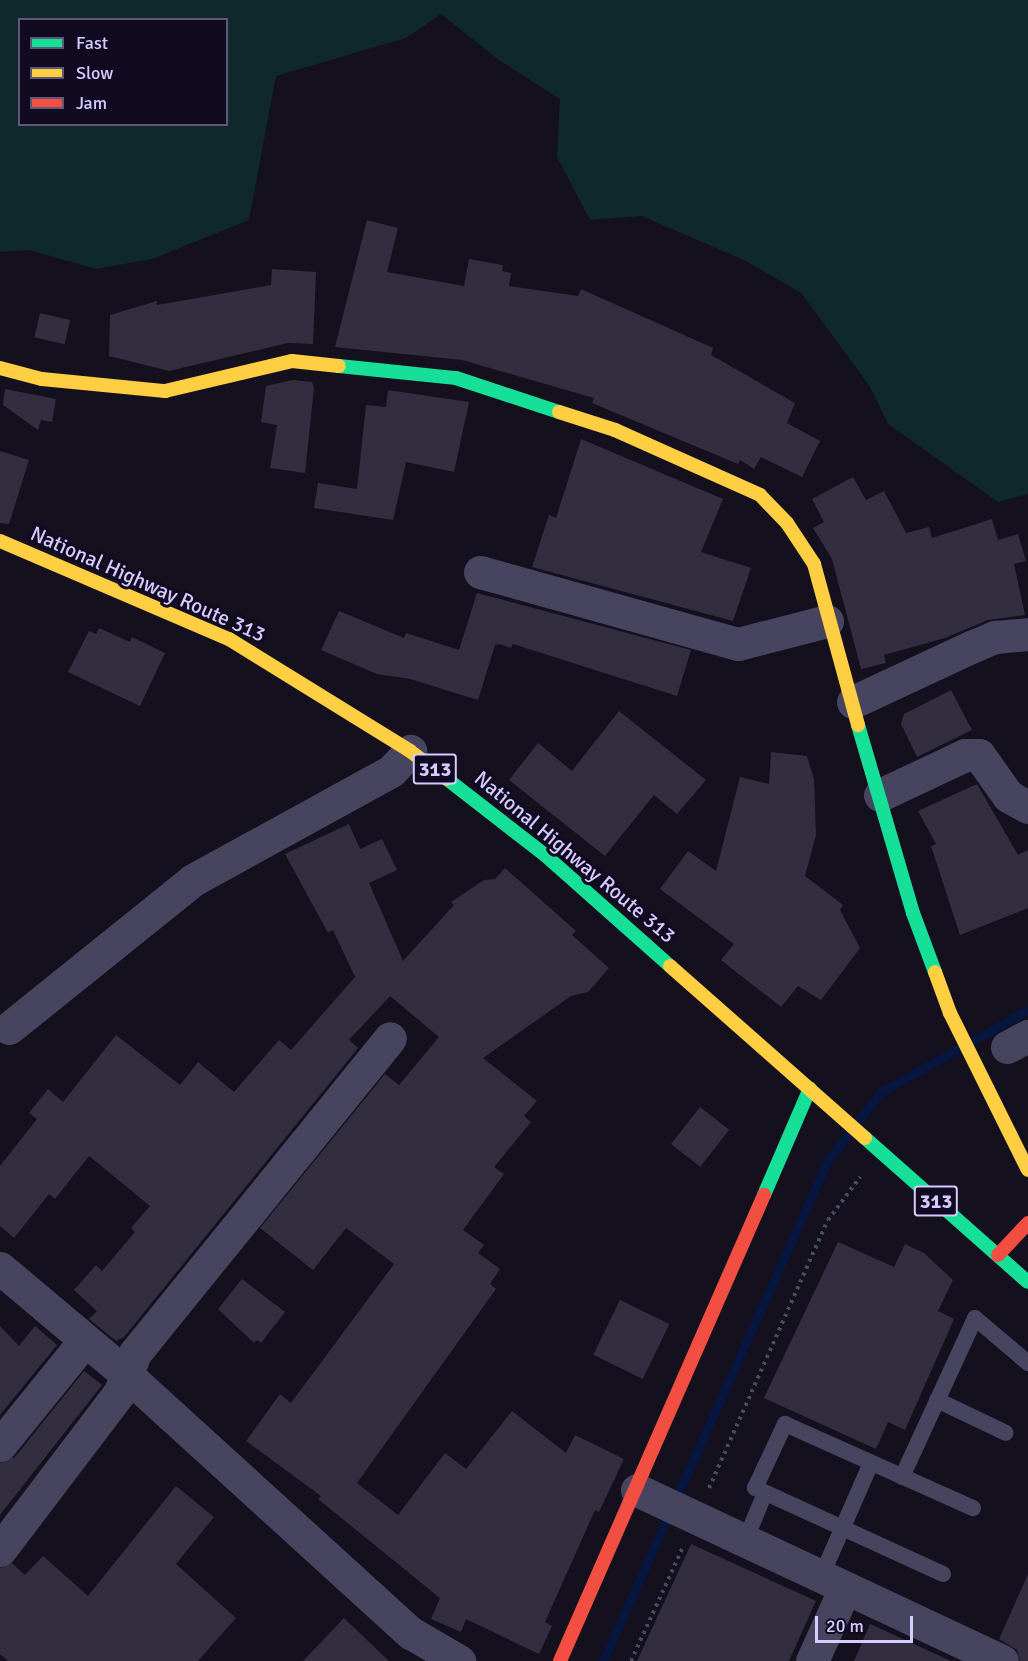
<!DOCTYPE html>
<style>
body{margin:0}
#map{position:relative;width:1028px;height:1661px;overflow:hidden;background:#14101d;font-family:Signika,sans-serif}
div>[style]{position:absolute}
[style*='--x']{left:calc(var(--x)*1px);top:calc(var(--y)*1px);width:calc(var(--w)*1px);rotate:calc(var(--a)*1deg)}
.green>*{inset:0;background:#0f282b}
.stream>*{height:9px;margin:-4.5px;padding:0 4.5px;transform-origin:4.5px;border-radius:4.5px;background:#06163f}
.building>*{inset:0;background:#322e40;transform-origin:0 0}
.path>*{height:4px;margin-top:-2px;transform-origin:0;background:repeating-linear-gradient(90deg,#424f5f 0 3px,transparent 0 7.5px)}
.lane>*{height:16px;margin:-8px;padding:0 8px;transform-origin:8px;border-radius:8px;background:#47445f}
.street>*{height:33px;margin:-16.5px;padding:0 16.5px;transform-origin:16.5px;border-radius:16.5px;background:#47445f}
.fast>*{height:14px;margin:-7px;padding:0 7px;transform-origin:7px;border-radius:7px;background:#16e098}
.slow>*{height:14px;margin:-7px;padding:0 7px;transform-origin:7px;border-radius:7px;background:#ffcf43}
.jam>*{height:14px;margin:-7px;padding:0 7px;transform-origin:7px;border-radius:7px;background:#f24e42}
span{translate:-50% -50%;white-space:nowrap;text-align:center;line-height:1.15;-webkit-text-stroke:6px #110b22;paint-order:stroke}
.shield-label span{padding:2px 4px;background:#110b22;border:2px solid;border-radius:4px;-webkit-text-stroke-width:0}
.shield-label{font-size:20px;color:#d5ccff;font-weight:700}
.street-label{font-size:21px;color:#d5ccff}
.legend{position:absolute;left:18px;top:18px;width:210px;height:108px;box-sizing:border-box;background:#110b22;border:2px solid #5f587a;margin:0;padding:8px 10px;list-style:none;font-size:18px;color:#d5ccff}
.legend li{display:flex;align-items:center;gap:12px;height:30px}
.legend b{width:30px;border:2px solid #5f587a}
.scale{position:absolute;left:815px;top:1616px;width:98px;height:27px;box-sizing:border-box;border:3px solid #d5ccff;border-top:0;padding-left:8px;font-size:18px;line-height:21px;white-space:nowrap;color:#d5ccff;-webkit-text-stroke:4px #110b22;paint-order:stroke}
</style>
<div id="map">
<div class="green">
<i style="clip-path:polygon(evenodd,0 0,1028px 0,1028px 494px,998px 502px,888px 424px,869px 385px,801px 293px,746px 261px,642px 216px,590px 220px,557px 157px,560px 99px,499px 60px,441px 14px,406px 38px,276px 76px,249px 220px,152px 259px,96px 269px,29px 250px,0 252px,0 0,20px 20px,226px 20px,226px 124px,20px 124px,20px 20px)"></i>
</div>
<div class="stream">
<i style="--x:603;--y:1661;--w:549;--a:-65.82"></i>
<i style="--x:828;--y:1160;--w:86;--a:-52.1"></i>
<i style="--x:881;--y:1092;--w:168;--a:-29.2"></i>
</div>
<div class="building">
<i style="clip-path:polygon(367px 220px,398px 228px,387px 272px,464px 286px,469px 259px,503px 265px,502px 271px,511px 273px,509px 286px,578px 296px,581px 289px,713px 348px,711px 355px,795px 403px,787px 423px,820px 441px,802px 477px,761px 457px,754px 469px,740px 460px,738px 464px,592px 403px,594px 398px,462px 360px,335px 347px)"></i>
<i style="clip-path:polygon(272px 269px,316px 272px,313px 344px,288px 343px,169px 371px,109px 356px,110px 315px,157px 301px,157px 305px,271px 285px)"></i>
<i style="left:40px;top:313px;width:31px;height:25px;rotate:13deg"></i>
<i style="clip-path:polygon(293px 380px,312px 382px,314px 388px,305px 473px,270px 468px,277px 425px,261px 422px,266px 386px)"></i>
<i style="clip-path:polygon(5px 389px,56px 399px,52px 422px,41px 420px,38px 430px,3px 405px)"></i>
<i style="clip-path:polygon(388px 390px,469px 402px,454px 472px,406px 462px,393px 520px,314px 508px,318px 483px,357px 489px,366px 405px,386px 407px)"></i>
<i style="clip-path:polygon(581px 439px,723px 499px,701px 552px,751px 568px,733px 621px,532px 567px,549px 515px,556px 518px)"></i>
<i style="clip-path:polygon(0 451px,29px 460px,9px 524px,0 523px)"></i>
<i style="clip-path:polygon(853px 477px,866px 500px,884px 491px,906px 533px,929px 527px,932px 538px,992px 519px,998px 540px,1018px 534px,1026px 561px,1014px 564px,1025px 615px,988px 620px,945px 638px,884px 655px,886px 663px,861px 669px,832px 559px,813px 528px,824px 522px,812px 499px)"></i>
<i style="clip-path:polygon(477px 593px,691px 650px,677px 696px,513px 644px,511px 648px,499px 644px,495px 645px,478px 700px,410px 679px,377px 674px,321px 650px,339px 611px,404px 638px,406px 633px,459px 650px)"></i>
<i style="clip-path:polygon(99px 628px,130px 642px,132px 637px,165px 653px,140px 706px,68px 672px,89px 631px,96px 634px)"></i>
<i style="clip-path:polygon(951px 690px,972px 730px,917px 757px,901px 724px,904px 714px)"></i>
<i style="clip-path:polygon(619px 711px,706px 780px,677px 814px,654px 795px,605px 856px,509px 780px,538px 743px,572px 771px)"></i>
<i style="clip-path:polygon(771px 752px,807px 756px,814px 779px,816px 835px,805px 876px,843px 905px,840px 910px,860px 948px,821px 1000px,798px 986px,781px 1007px,721px 960px,734px 944px,660px 889px,688px 851px,716px 871px,740px 777px,769px 784px)"></i>
<i style="clip-path:polygon(977px 784px,1018px 855px,1028px 850px,1028px 908px,960px 935px,931px 846px,936px 844px,918px 811px)"></i>
<i style="clip-path:polygon(349px 824px,360px 849px,382px 839px,397px 870px,369px 883px,403px 961px,454px 905px,451px 902px,484px 880px,495px 879px,505px 868px,576px 931px,572px 935px,609px 968px,588px 992px,571px 996px,483px 1058px,537px 1101px,524px 1116px,531px 1122px,494px 1167px,504px 1174px,463px 1230px,484px 1245px,478px 1253px,500px 1269px,490px 1284px,496px 1289px,357px 1483px,398px 1515px,445px 1453px,466px 1469px,512px 1411px,566px 1453px,575px 1435px,624px 1459px,599px 1512px,595px 1510px,545px 1622px,552px 1626px,539px 1654px,466px 1619px,461px 1632px,431px 1619px,440px 1598px,318px 1499px,321px 1496px,246px 1441px,280px 1394px,291px 1403px,394px 1264px,346px 1228px,313px 1270px,260px 1228px,385px 1074px,399px 1085px,439px 1037px,390px 996px,349px 1040px,358px 1048px,124px 1337px,116px 1341px,89px 1319px,97px 1311px,74px 1290px,96px 1265px,102px 1271px,135px 1232px,131px 1228px,150px 1206px,89px 1156px,55px 1199px,49px 1194px,14px 1238px,0 1226px,0 1166px,37px 1119px,29px 1113px,48px 1089px,63px 1102px,116px 1035px,180px 1085px,198px 1062px,234px 1092px,279px 1040px,291px 1050px,355px 977px,333px 930px,328px 933px,285px 854px)"></i>
<i style="left:700px;top:1107px;width:37px;height:47px;rotate:38deg"></i>
<i style="clip-path:polygon(838px 1242px,894px 1267px,905px 1244px,924px 1253px,953px 1280px,938px 1311px,954px 1319px,905px 1430px,888px 1422px,876px 1449px,764px 1398px)"></i>
<i style="clip-path:polygon(242px 1279px,285px 1312px,261px 1343px,257px 1340px,254px 1343px,218px 1309px)"></i>
<i style="left:620px;top:1300px;width:55px;height:61px;rotate:26deg"></i>
<i style="clip-path:polygon(0 1326px,19px 1346px,35px 1326px,57px 1345px,0 1415px)"></i>
<i style="clip-path:polygon(84px 1371px,102px 1385px,0 1515px,0 1463px,15px 1457px)"></i>
<i style="clip-path:polygon(176px 1486px,214px 1517px,176px 1564px,236px 1618px,198px 1661px,8px 1661px,0 1654px,0 1568px,12px 1563px,25px 1575px,43px 1556px,88px 1596px)"></i>
<i style="clip-path:polygon(691px 1544px,816px 1601px,789px 1661px,637px 1661px)"></i>
<i style="clip-path:polygon(1028px 1574px,1028px 1661px,1020px 1661px,1017px 1650px,999px 1639px)"></i>
<i style="clip-path:polygon(344px 1618px,389px 1661px,303px 1661px)"></i>
<i style="clip-path:polygon(870px 1624px,951px 1661px,854px 1661px)"></i>
</div>
<div class="path">
<i style="--x:709;--y:1488;--w:293;--a:-66.1"></i>
<i style="--x:828;--y:1220;--w:54;--a:-53.3"></i>
<i style="--x:631;--y:1661;--w:125;--a:-65.5"></i>
</div>
<div class="lane">
<i style="--x:937;--y:1400;--w:76;--a:25.6"></i>
<i style="--x:902;--y:1477;--w:175;--a:-65.3"></i>
<i style="--x:975;--y:1318;--w:70;--a:40.3"></i>
<i style="--x:745;--y:1541;--w:52;--a:-67.4"></i>
<i style="--x:943;--y:1574;--w:207;--a:-155.4"></i>
<i style="--x:755;--y:1488;--w:71;--a:-64.9"></i>
<i style="--x:785;--y:1424;--w:206;--a:24.1"></i>
<i style="--x:821;--y:1577;--w:124;--a:-66.3"></i>
</div>
<div class="street">
<i style="--x:480;--y:572;--w:268;--a:15.6"></i>
<i style="--x:738;--y:644;--w:92;--a:-14.5"></i>
<i style="--x:853;--y:702;--w:130;--a:-25"></i>
<i style="--x:971;--y:647;--w:26;--a:-23"></i>
<i style="--x:995;--y:637;--w:33;--a:-5"></i>
<i style="--x:880;--y:795;--w:94;--a:-25.2"></i>
<i style="--x:965;--y:755;--w:14;--a:0"></i>
<i style="--x:979;--y:755;--w:50;--a:54.7"></i>
<i style="--x:1008;--y:796;--w:23;--a:29"></i>
<i style="--x:9;--y:1028;--w:236;--a:-38.8"></i>
<i style="--x:193;--y:880;--w:226;--a:-28.8"></i>
<i style="--x:391;--y:771;--w:28;--a:-46"></i>
<i style="--x:1007;--y:1047;--w:24;--a:-28"></i>
<i style="--x:0;--y:1268;--w:166;--a:40.1"></i>
<i style="--x:127;--y:1375;--w:384;--a:42.3"></i>
<i style="--x:411;--y:1633;--w:56;--a:30.3"></i>
<i style="--x:0;--y:1445;--w:135;--a:-51"></i>
<i style="--x:637;--y:1490;--w:403;--a:25.1"></i>
<i style="--x:0;--y:1550;--w:198;--a:-52.8"></i>
<i style="--x:120;--y:1392;--w:42;--a:-69"></i>
<i style="--x:135;--y:1353;--w:405;--a:-51"></i>
<i style="--x:812;--y:1661;--w:80;--a:-65.7"></i>
</div>
<div class="fast">
<i style="--x:339;--y:366;--w:118;--a:5.9"></i>
<i style="--x:456;--y:378;--w:108;--a:18.3"></i>
<i style="--x:858;--y:725;--w:196;--a:73.7"></i>
<i style="--x:913;--y:913;--w:63;--a:69.6"></i>
<i style="--x:447;--y:779;--w:124;--a:37.8"></i>
<i style="--x:545;--y:855;--w:167;--a:41.6"></i>
<i style="--x:865;--y:1138;--w:217;--a:41.5"></i>
<i style="--x:764;--y:1195;--w:116;--a:-66.7"></i>
</div>
<div class="slow">
<i style="--x:0;--y:368;--w:43;--a:14.7"></i>
<i style="--x:42;--y:379;--w:124;--a:5.6"></i>
<i style="--x:165;--y:391;--w:130;--a:-13.3"></i>
<i style="--x:292;--y:361;--w:47;--a:6.1"></i>
<i style="--x:559;--y:412;--w:59;--a:17.8"></i>
<i style="--x:615;--y:430;--w:159;--a:24.1"></i>
<i style="--x:760;--y:495;--w:39;--a:46"></i>
<i style="--x:787;--y:523;--w:49;--a:56.6"></i>
<i style="--x:814;--y:564;--w:167;--a:74.7"></i>
<i style="--x:0;--y:541;--w:249;--a:23.2"></i>
<i style="--x:229;--y:639;--w:213;--a:31.7"></i>
<i style="--x:410;--y:751;--w:46;--a:37.1"></i>
<i style="--x:670;--y:966;--w:260;--a:41.4"></i>
<i style="--x:935;--y:972;--w:44;--a:69.9"></i>
<i style="--x:950;--y:1013;--w:175;--a:63.6"></i>
</div>
<div class="jam">
<i style="--x:998;--y:1255;--w:44;--a:-46.8"></i>
<i style="--x:560;--y:1661;--w:509;--a:-66.36"></i>
</div>
<div class="shield-label">
<span style="left:435px;top:769px">313</span>
<span style="left:936px;top:1201px">313</span>
</div>
<div class="street-label">
<span style="left:148px;top:584px;rotate:24deg">National Highway Route 313</span>
<span style="left:575px;top:857px;rotate:40deg">National Highway Route 313</span>
</div>
<ul class="legend">
<li><b style="height:8px;background:#16e098"></b>Fast</li>
<li><b style="height:8px;background:#ffcf43"></b>Slow</li>
<li><b style="height:8px;background:#f24e42"></b>Jam</li>
</ul>
<div class="scale">20 m</div>
</div>
